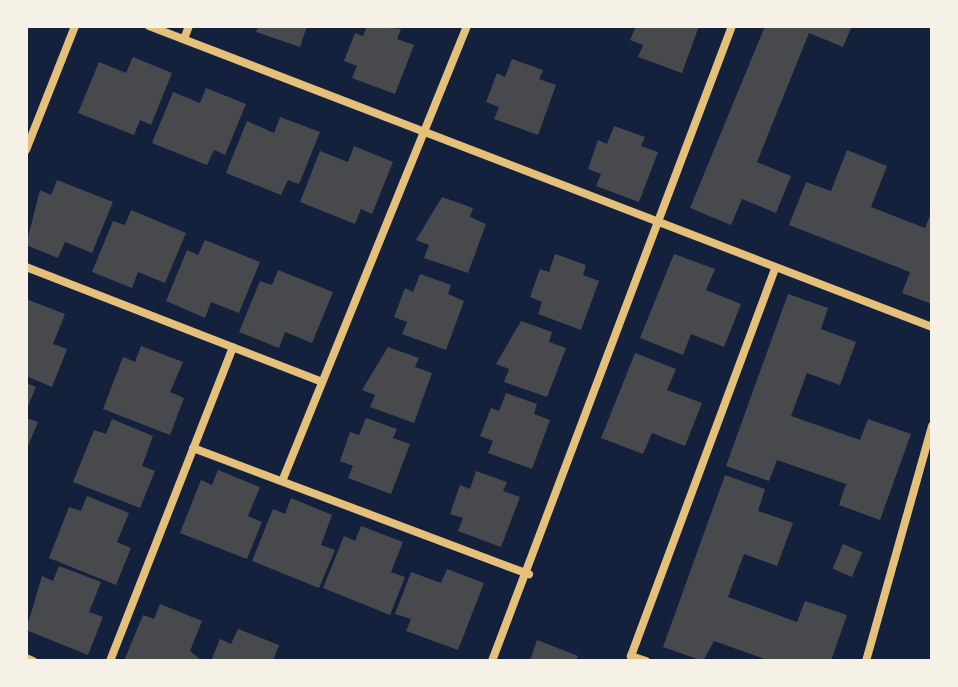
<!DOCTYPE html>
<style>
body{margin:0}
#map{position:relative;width:958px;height:687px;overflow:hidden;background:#14213d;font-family:Roboto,sans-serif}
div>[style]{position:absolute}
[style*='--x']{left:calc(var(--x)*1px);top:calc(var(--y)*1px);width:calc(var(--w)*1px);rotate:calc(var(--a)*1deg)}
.building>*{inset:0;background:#48494c;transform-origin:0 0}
.minor>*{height:8px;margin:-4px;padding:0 4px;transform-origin:4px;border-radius:4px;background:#e5c07b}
span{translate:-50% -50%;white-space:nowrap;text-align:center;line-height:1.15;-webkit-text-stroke:6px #f6f1e7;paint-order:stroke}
.frame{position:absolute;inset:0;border:28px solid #f6f1e7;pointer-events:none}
</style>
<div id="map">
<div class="building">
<i style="clip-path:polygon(258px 26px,307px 26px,300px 47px,256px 32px)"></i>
<i style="clip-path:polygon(367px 26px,401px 29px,397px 39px,414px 45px,395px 94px,352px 78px,357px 66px,344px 61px,355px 33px,363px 36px)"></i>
<i style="clip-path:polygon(636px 26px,699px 26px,682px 73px,638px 57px,643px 45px,630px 40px)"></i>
<i style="clip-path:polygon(765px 26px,852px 26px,843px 47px,809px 33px,757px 162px,791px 176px,776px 213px,742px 199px,731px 225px,690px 208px)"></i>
<i style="clip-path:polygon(133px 57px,172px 73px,151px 125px,140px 120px,134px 135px,78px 113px,99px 62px,126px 73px)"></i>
<i style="clip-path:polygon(512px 59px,543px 70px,539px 79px,556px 85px,538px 135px,494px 119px,499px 107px,486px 102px,497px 73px,505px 77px)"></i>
<i style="clip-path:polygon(206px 88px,246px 104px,225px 155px,214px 150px,207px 165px,152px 143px,173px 92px,200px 103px)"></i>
<i style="clip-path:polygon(280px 117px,320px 132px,299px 184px,288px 180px,281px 195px,226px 173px,247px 121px,274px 133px)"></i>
<i style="clip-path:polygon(614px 126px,645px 137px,641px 146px,658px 152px,639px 202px,596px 186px,601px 174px,588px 169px,598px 140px,607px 144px)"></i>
<i style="clip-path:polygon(354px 146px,393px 162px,372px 214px,361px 209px,355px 224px,300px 202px,320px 151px,348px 162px)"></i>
<i style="clip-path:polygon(847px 150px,887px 166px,871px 207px,925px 228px,932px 210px,932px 304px,902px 293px,910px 272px,789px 225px,806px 182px,831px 191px)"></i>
<i style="clip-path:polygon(57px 180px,113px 202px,92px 253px,65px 242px,58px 258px,26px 245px,40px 190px,51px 195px)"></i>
<i style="clip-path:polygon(442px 197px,473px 208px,470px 217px,486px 224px,468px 273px,424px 258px,429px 245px,416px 240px)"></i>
<i style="clip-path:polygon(131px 210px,186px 233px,165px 283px,138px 272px,132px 288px,92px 272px,113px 221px,125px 225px)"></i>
<i style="clip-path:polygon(205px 240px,260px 262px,239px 313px,211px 302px,205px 318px,166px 301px,187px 250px,198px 255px)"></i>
<i style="clip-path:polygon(555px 254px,586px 265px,583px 275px,599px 281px,581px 330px,538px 314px,542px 302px,530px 297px,540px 269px,549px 272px)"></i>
<i style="clip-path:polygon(674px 254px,715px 269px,706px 290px,741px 304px,724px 347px,691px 334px,683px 355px,640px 338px)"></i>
<i style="clip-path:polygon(278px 270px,333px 292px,312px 343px,285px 332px,279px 348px,239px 332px,260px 281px,272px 285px)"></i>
<i style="clip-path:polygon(420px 274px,451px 285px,448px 294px,464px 301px,446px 350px,402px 334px,407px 322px,394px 317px,405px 288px,413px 292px)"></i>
<i style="clip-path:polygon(788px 294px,828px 308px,821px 329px,856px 342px,840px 385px,807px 373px,791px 416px,860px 440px,868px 419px,911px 434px,880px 520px,839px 505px,846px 484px,777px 460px,769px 481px,726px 466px)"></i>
<i style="clip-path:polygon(26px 299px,65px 314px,53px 344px,67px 349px,52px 387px,26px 376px)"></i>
<i style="clip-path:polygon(521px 321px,552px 332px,549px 342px,566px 348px,547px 397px,504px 382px,509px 369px,496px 364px)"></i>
<i style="clip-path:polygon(141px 346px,183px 362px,170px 392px,184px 398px,170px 435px,103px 409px,123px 357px,135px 362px)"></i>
<i style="clip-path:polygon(388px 347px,419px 358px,415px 367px,432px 373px,414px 423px,370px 407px,375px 395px,362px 390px)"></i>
<i style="clip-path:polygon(635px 353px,676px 369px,667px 390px,702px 403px,685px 446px,652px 433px,643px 454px,601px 438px)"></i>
<i style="clip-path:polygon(26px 383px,36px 387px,26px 411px)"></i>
<i style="clip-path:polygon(506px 393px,537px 404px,534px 414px,550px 420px,532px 469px,488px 453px,493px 441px,480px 436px,491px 408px,499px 411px)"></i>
<i style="clip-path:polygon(26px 418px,38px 422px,26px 451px)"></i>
<i style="clip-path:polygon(366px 418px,397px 429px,393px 438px,410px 444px,391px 494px,348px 478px,353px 466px,340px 461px,350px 432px,359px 435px)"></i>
<i style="clip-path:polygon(112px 419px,153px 436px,142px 466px,155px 471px,140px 508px,73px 482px,94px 430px,106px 434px)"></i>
<i style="clip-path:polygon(218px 470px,260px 487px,248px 516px,262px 522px,247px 559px,180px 533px,201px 480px,212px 485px)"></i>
<i style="clip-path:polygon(476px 471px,507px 482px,503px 491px,520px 497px,501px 547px,458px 531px,463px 518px,450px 514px,460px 485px,470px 489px)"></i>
<i style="clip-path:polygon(725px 475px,765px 489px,758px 511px,793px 523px,777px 566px,744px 554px,728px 597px,797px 622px,805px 601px,847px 615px,831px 661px,770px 661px,714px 641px,703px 661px,663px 647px)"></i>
<i style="clip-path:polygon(87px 496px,129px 513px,117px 542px,131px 548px,116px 585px,49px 558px,69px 507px,81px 511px)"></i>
<i style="clip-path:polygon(291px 498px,332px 515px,321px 545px,335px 550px,319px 588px,252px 561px,273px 509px,285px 514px)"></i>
<i style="clip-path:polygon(361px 526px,403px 542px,391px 572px,405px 577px,390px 615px,323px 588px,344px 536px,355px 541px)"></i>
<i style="left:843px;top:544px;width:21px;height:27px;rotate:23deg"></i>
<i style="clip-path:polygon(59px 566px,101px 582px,89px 612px,103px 617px,88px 655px,26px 630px,42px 576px,53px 581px)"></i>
<i style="clip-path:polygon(447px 569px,484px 583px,458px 650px,406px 631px,411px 619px,395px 614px,411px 572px,441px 583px)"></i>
<i style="clip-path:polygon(160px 604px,202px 621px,190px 651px,202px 661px,124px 661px,143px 615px,154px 619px)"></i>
<i style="clip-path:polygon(238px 629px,279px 645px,273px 661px,211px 661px,220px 639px,231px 644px)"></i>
<i style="clip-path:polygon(537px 640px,578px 656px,576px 661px,530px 661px)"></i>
</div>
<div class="minor">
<i style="--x:149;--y:26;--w:839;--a:21.03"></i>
<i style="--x:184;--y:39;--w:14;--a:-69"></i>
<i style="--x:26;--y:150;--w:133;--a:-68.4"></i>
<i style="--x:26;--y:267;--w:313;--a:21.2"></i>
<i style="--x:193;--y:448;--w:359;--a:20.6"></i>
<i style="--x:283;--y:479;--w:489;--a:-67.9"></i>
<i style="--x:26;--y:658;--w:8;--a:23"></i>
<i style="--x:110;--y:661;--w:337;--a:-68.6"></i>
<i style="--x:492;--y:661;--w:679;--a:-69.3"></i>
<i style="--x:646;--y:661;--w:16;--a:-162"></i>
<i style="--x:631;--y:656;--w:413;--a:-69.6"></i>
<i style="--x:866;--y:661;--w:244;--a:-74.3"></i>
</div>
<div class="frame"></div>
</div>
